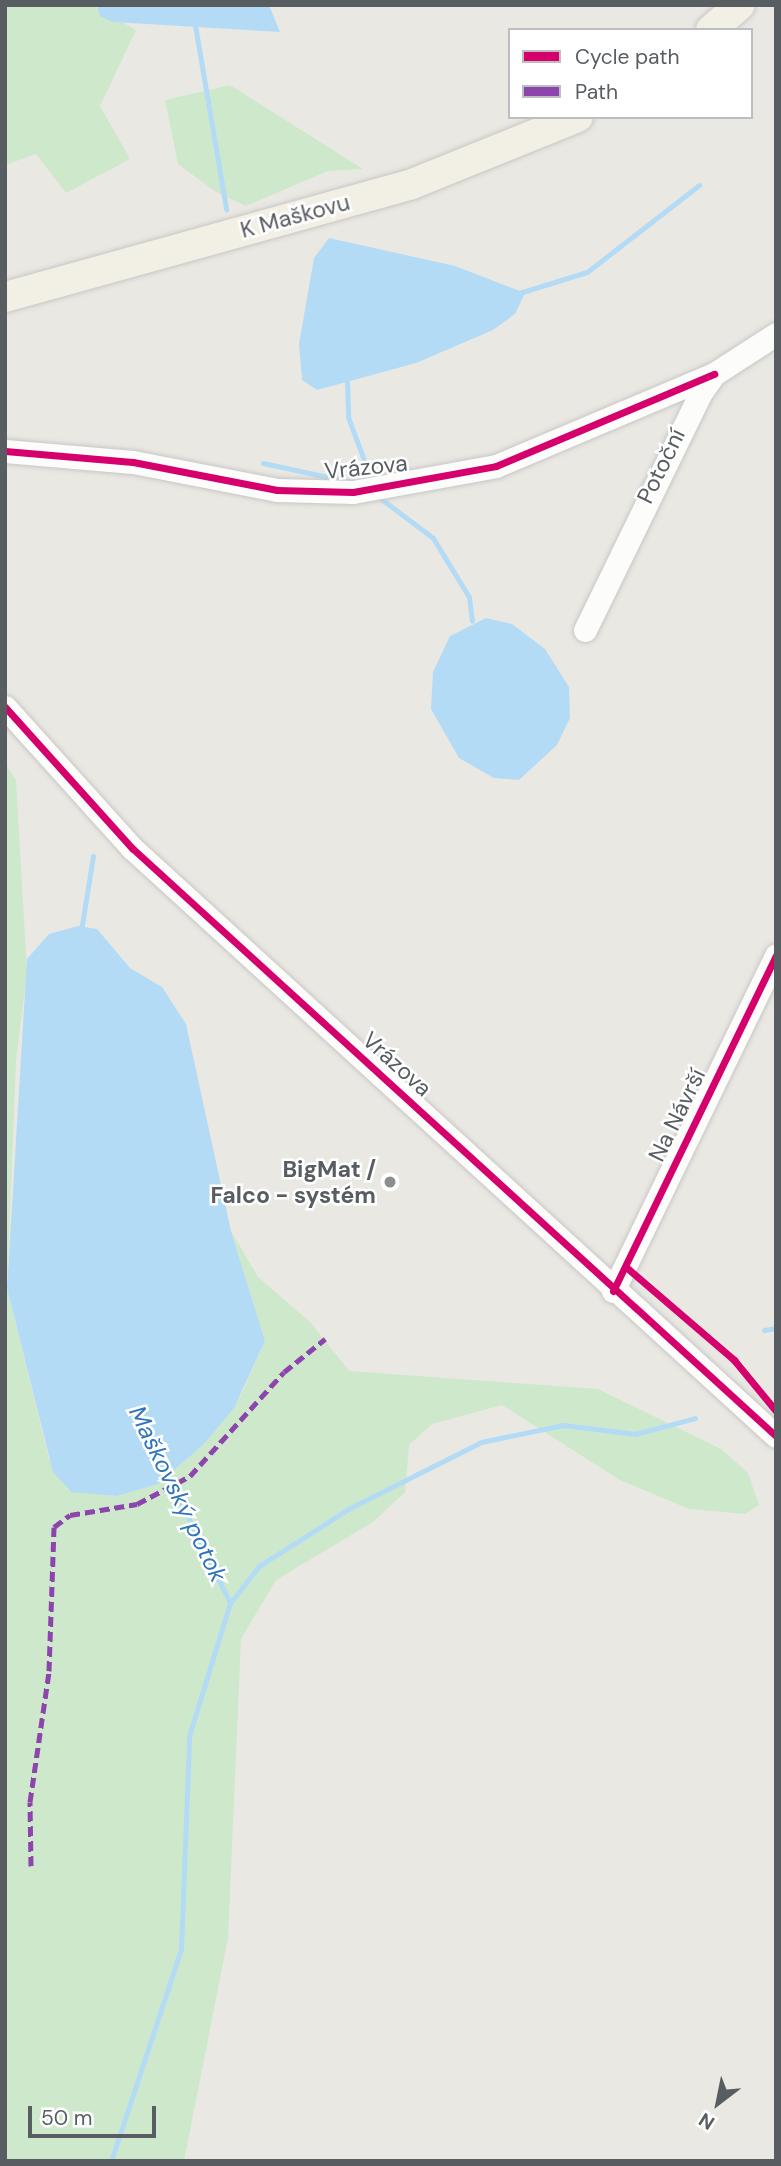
<!DOCTYPE html>
<meta charset="utf-8">
<style>
body{margin:0}
#map{position:relative;width:781px;height:2166px;overflow:hidden;background:#eae8e2;font-family:"DM Sans",sans-serif}
div>[style]{position:absolute}
[style*='--x']{left:calc(var(--x)*1px);top:calc(var(--y)*1px);width:calc(var(--w)*1px);rotate:calc(var(--a)*1deg)}
.green>*{inset:0;background:#cee8cb}
.water>*{inset:0;background:#b4dbf6}
.stream>*{height:5px;margin:-2.5px;padding:0 2.5px;transform-origin:2.5px;border-radius:2.5px;background:#b4dbf6}
.roads{filter:drop-shadow(0 0 2px #c7c7c7) drop-shadow(0 0 2px #c7c7c7)}
.minor>*{height:23px;margin:-11.5px;padding:0 11.5px;transform-origin:11.5px;border-radius:11.5px;background:#fcfcfb}
.major>*{height:30px;margin:-15px;padding:0 15px;transform-origin:15px;border-radius:15px;background:#f2f0e5}
.quiet>*{height:5px;margin-top:-2.5px;transform-origin:0;background:repeating-linear-gradient(90deg,#8e44ad 0 10px,transparent 0 15px)}
.cycleway>*{height:7px;margin:-3.5px;padding:0 3.5px;transform-origin:3.5px;border-radius:3.5px;background:#d6006c}
.dots>*{width:19px;height:19px;translate:-50% -50%;box-sizing:border-box;border:4px solid #fff;border-radius:50%}
span{translate:-50% -50%;white-space:nowrap;text-align:center;line-height:1.15;-webkit-text-stroke:5px #fff;paint-order:stroke}
.street-label{font-size:23px;color:#585d62}
.poi-label{font-size:23px;color:#585d62;font-weight:700}
.right{translate:-100% -50%;text-align:right}
.water-label{font-size:24px;color:#3075bb;font-style:italic}
.frame{position:absolute;inset:0;border:7px solid #585d62;pointer-events:none}
.legend{position:absolute;left:508px;top:28px;width:245px;height:91px;box-sizing:border-box;background:#fff;border:2px solid #bcbec0;margin:0;padding:9px 12px;list-style:none;font-size:21px;color:#585d62}
.legend li{display:flex;align-items:center;gap:14px;height:35px}
.legend b{width:35px;border:2px solid #bcbec0}
.north{position:absolute;left:683px;top:2068px;width:70px;height:70px;-webkit-text-stroke:5px #fff;paint-order:stroke;rotate:212deg;font-size:19px;font-weight:700;line-height:28px;text-align:center;color:#585d62}
.north::after{content:'';display:block;margin:auto;width:24px;height:32px;background:#585d62;clip-path:polygon(50% 0,100% 100%,50% 72%,0 100%)}
.scale{position:absolute;left:28px;top:2106px;width:128px;height:32px;box-sizing:border-box;border:4px solid #585d62;border-top:0;padding-left:9px;font-size:21px;line-height:24px;white-space:nowrap;color:#585d62;-webkit-text-stroke:5px #fff;paint-order:stroke}
</style>
<div id="map">
<div class="green">
<i style="clip-path:polygon(5px 5px,92px 5px,136px 30px,100px 106px,130px 159px,66px 193px,36px 154px,5px 165px)"></i>
<i style="clip-path:polygon(230px 85px,363px 169px,328px 171px,246px 206px,216px 192px,178px 164px,165px 100px)"></i>
<i style="clip-path:polygon(5px 763px,16px 780px,27px 973px,16px 1060px,7px 1288px,49px 1459px,67px 1489px,117px 1496px,158px 1484px,203px 1445px,240px 1397px,265px 1341px,231px 1231px,258px 1277px,311px 1323px,349px 1371px,598px 1389px,721px 1449px,748px 1473px,759px 1505px,745px 1514px,689px 1509px,620px 1480px,502px 1405px,432px 1424px,409px 1445px,405px 1492px,373px 1522px,276px 1580px,241px 1639px,228px 1938px,184px 2161px,5px 2161px)"></i>
</div>
<div class="water">
<i style="clip-path:polygon(97px 5px,269px 5px,280px 32px,113px 22px,100px 16px)"></i>
<i style="clip-path:polygon(329px 238px,455px 266px,525px 293px,515px 314px,493px 330px,416px 363px,317px 390px,302px 380px,299px 344px,314px 258px)"></i>
<i style="clip-path:polygon(486px 618px,512px 624px,545px 649px,569px 687px,570px 718px,557px 745px,519px 780px,494px 778px,459px 758px,431px 709px,433px 672px,450px 636px)"></i>
<i style="clip-path:polygon(78px 926px,97px 929px,130px 968px,162px 987px,186px 1024px,231px 1231px,265px 1341px,234px 1408px,203px 1445px,158px 1484px,117px 1496px,71px 1492px,53px 1472px,7px 1288px,27px 959px,49px 934px)"></i>
</div>
<div class="stream">
<i style="--x:195;--y:25;--w:187;--a:80.4"></i>
<i style="--x:519;--y:293;--w:71;--a:-17.2"></i>
<i style="--x:587;--y:272;--w:142;--a:-37.8"></i>
<i style="--x:347;--y:381;--w:36;--a:88"></i>
<i style="--x:348;--y:417;--w:69;--a:69.7"></i>
<i style="--x:263;--y:463;--w:90;--a:12.2"></i>
<i style="--x:376;--y:495;--w:71;--a:37"></i>
<i style="--x:433;--y:538;--w:69;--a:58.6"></i>
<i style="--x:469;--y:597;--w:24;--a:83"></i>
<i style="--x:81;--y:931;--w:76;--a:-80.9"></i>
<i style="--x:764;--y:1330;--w:12;--a:-9"></i>
<i style="--x:230;--y:1603;--w:47;--a:-51.9"></i>
<i style="--x:259;--y:1566;--w:108;--a:-32.5"></i>
<i style="--x:350;--y:1508;--w:147;--a:-26.7"></i>
<i style="--x:481;--y:1442;--w:84;--a:-11.7"></i>
<i style="--x:563;--y:1425;--w:73;--a:7.1"></i>
<i style="--x:635;--y:1434;--w:62;--a:-14.9"></i>
<i style="--x:111;--y:2161;--w:223;--a:-71.7"></i>
<i style="--x:181;--y:1949;--w:213;--a:-87.8"></i>
<i style="--x:189;--y:1736;--w:139;--a:-72.9"></i>
<i style="--x:230;--y:1603;--w:146;--a:-116"></i>
</div>
<div class="roads">
<div class="minor">
<i style="--x:5;--y:451;--w:128;--a:4.9"></i>
<i style="--x:133;--y:462;--w:147;--a:11"></i>
<i style="--x:277;--y:490;--w:76;--a:1.5"></i>
<i style="--x:353;--y:492;--w:145;--a:-10.3"></i>
<i style="--x:496;--y:466;--w:237;--a:-22.9"></i>
<i style="--x:585;--y:630;--w:263;--a:-64"></i>
<i style="--x:700;--y:394;--w:24;--a:-55"></i>
<i style="--x:714;--y:374;--w:74;--a:-32.8"></i>
<i style="--x:5;--y:707;--w:190;--a:48"></i>
<i style="--x:132;--y:848;--w:872;--a:42.4"></i>
<i style="--x:613;--y:1291;--w:373;--a:-64.1"></i>
</div>
<div class="major">
<i style="--x:711;--y:30;--w:38;--a:-41"></i>
<i style="--x:5;--y:297;--w:422;--a:-15.5"></i>
<i style="--x:412;--y:184;--w:179;--a:-22"></i>
</div>
</div>
<div class="quiet">
<i style="--x:31;--y:1866;--w:64;--a:-90.9"></i>
<i style="--x:30;--y:1802;--w:132;--a:-81.7"></i>
<i style="--x:49;--y:1671;--w:144;--a:-88"></i>
<i style="--x:54;--y:1527;--w:20;--a:-37"></i>
<i style="--x:70;--y:1515;--w:68;--a:-9.3"></i>
<i style="--x:137;--y:1504;--w:60;--a:-27.8"></i>
<i style="--x:190;--y:1476;--w:140;--a:-47.9"></i>
<i style="--x:284;--y:1372;--w:53;--a:-38.8"></i>
</div>
<div class="cycleway">
<i style="--x:5;--y:451;--w:128;--a:4.9"></i>
<i style="--x:133;--y:462;--w:147;--a:11"></i>
<i style="--x:277;--y:490;--w:76;--a:1.5"></i>
<i style="--x:353;--y:492;--w:145;--a:-10.3"></i>
<i style="--x:496;--y:466;--w:237;--a:-22.9"></i>
<i style="--x:5;--y:707;--w:190;--a:48"></i>
<i style="--x:132;--y:848;--w:872;--a:42.4"></i>
<i style="--x:626;--y:1267;--w:143;--a:40.7"></i>
<i style="--x:734;--y:1360;--w:66;--a:50.5"></i>
<i style="--x:613;--y:1291;--w:373;--a:-64.1"></i>
</div>
<div class="dots">
<i style="left:390px;top:1182px;background:#8b8e8f"></i>
</div>
<div class="street-label">
<span style="left:295px;top:216px;rotate:-15deg">K Maškovu</span>
<span style="left:661px;top:466px;rotate:-64deg">Potoční</span>
<span style="left:366px;top:467px;rotate:-6deg">Vrázova</span>
<span style="left:397px;top:1064px;rotate:42deg">Vrázova</span>
<span style="left:677px;top:1115px;rotate:-64deg">Na Návrší</span>
</div>
<div class="poi-label">
<span class="right" style="left:376px;top:1182px">BigMat /<br>Falco - systém</span>
</div>
<div class="water-label">
<span style="left:178px;top:1494px;rotate:64deg">Maškovský potok</span>
</div>
<div class="frame"></div>
<ul class="legend">
<li><b style="height:9px;background:#d6006c"></b>Cycle path</li>
<li><b style="height:9px;background:#8e44ad"></b>Path</li>
</ul>
<div class="north">N</div>
<div class="scale">50 m</div>
</div>
